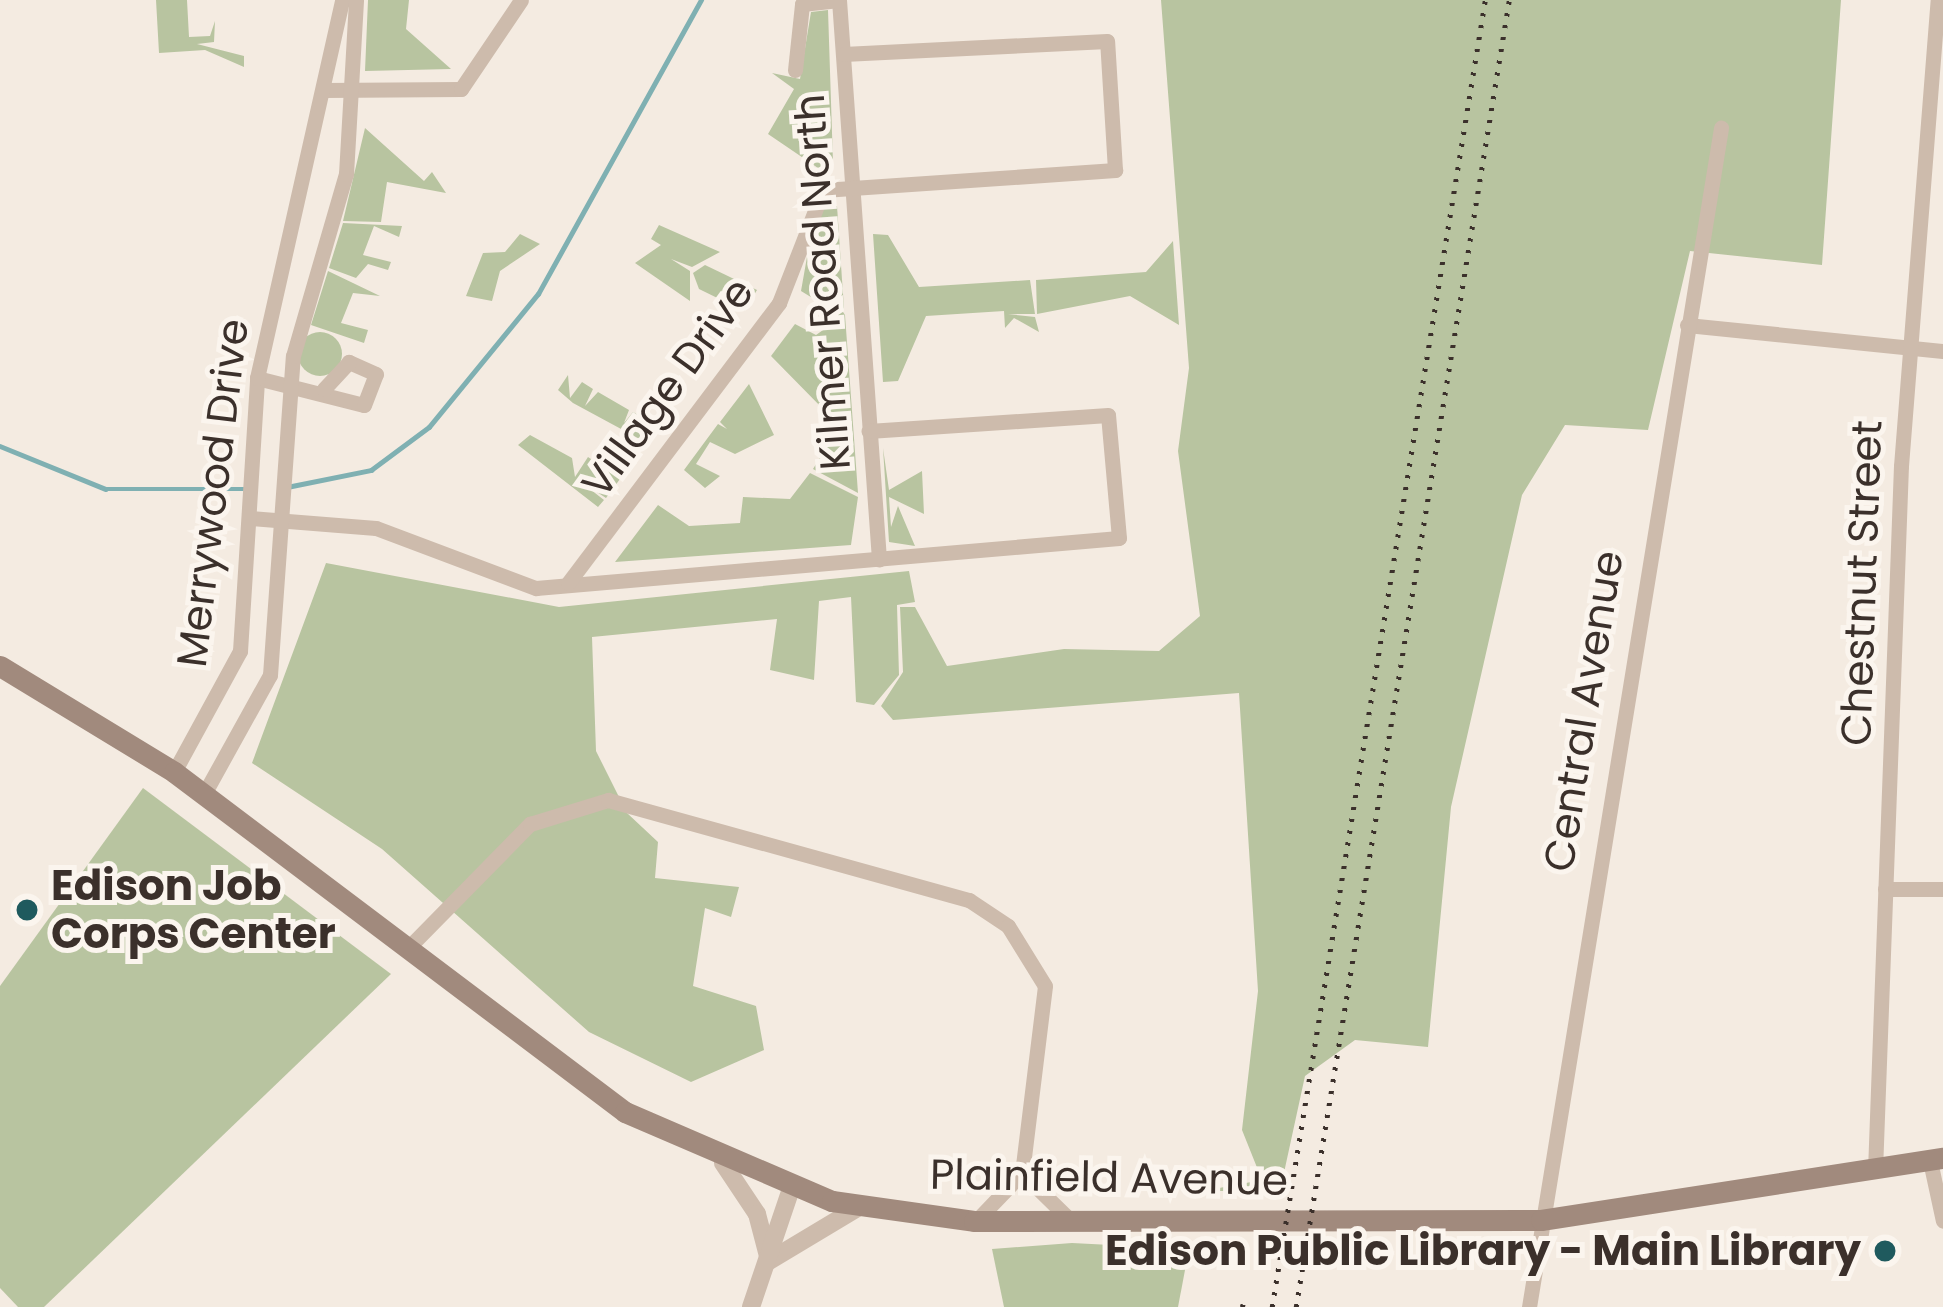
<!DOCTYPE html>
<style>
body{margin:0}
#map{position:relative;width:1943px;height:1307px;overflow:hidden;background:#f4ebe1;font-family:Poppins,sans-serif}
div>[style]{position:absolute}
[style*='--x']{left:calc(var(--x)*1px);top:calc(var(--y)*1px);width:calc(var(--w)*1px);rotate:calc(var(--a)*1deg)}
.green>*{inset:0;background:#b8c4a0}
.round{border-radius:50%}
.stream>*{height:4.5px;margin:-2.25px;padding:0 2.25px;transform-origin:2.25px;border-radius:2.25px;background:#7fb0b2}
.minor>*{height:15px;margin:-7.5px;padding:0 7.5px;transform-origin:7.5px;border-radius:7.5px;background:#cdbbac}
.tertiary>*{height:18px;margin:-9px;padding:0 9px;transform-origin:9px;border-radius:9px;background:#cdbbac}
.secondary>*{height:21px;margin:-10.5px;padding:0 10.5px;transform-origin:10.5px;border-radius:10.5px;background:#a18a7d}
.rail>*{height:4.5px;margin-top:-2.25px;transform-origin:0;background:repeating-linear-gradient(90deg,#3b302b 0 3px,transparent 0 12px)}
.dots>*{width:33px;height:33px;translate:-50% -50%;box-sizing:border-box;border:6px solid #fbf5ee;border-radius:50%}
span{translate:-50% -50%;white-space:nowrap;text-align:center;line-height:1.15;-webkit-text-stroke:10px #fbf5ee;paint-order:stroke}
.street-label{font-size:42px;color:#3b302b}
.poi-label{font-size:42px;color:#3b302b;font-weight:700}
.left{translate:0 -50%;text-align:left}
.right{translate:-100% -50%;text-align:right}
</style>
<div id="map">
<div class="green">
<i style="clip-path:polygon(156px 0,187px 0,189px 37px,210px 36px,215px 21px,214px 42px,197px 44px,244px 56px,244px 67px,205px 50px,159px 53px)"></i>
<i style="clip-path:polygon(368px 0,409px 0,406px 29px,451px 69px,365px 71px)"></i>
<i style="clip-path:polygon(1161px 0,1841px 0,1822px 265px,1690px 251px,1648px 430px,1565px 425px,1522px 495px,1451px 807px,1428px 1047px,1355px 1040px,1305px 1076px,1280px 1191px,1203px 1191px,1262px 1180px,1242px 1130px,1258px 991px,1239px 693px,893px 720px,881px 706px,903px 672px,900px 607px,915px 607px,947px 666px,1064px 649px,1159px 651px,1200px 616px,1178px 451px,1189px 368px)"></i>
<i style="clip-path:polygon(828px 10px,833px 163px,818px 168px,768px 134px,794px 89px,772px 73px,800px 79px,811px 12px)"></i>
<i style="clip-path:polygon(365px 128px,424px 181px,432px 172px,446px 193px,387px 182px,381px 222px,343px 221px)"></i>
<i style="clip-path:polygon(820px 206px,837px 206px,844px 309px,808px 253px)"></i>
<i style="clip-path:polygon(343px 223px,402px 226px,399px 237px,374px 226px,363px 255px,391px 262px,388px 270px,368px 264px,356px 278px,329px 268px)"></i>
<i style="clip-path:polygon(659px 225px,720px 252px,692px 267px,671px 259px,690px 271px,690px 301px,635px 263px,661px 245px,651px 239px)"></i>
<i style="clip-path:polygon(520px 234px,540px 244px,500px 271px,492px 301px,466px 296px,483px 253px,505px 252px)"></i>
<i style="clip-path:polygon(873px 234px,888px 235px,919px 287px,1030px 280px,1035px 314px,1008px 314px,1035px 317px,1039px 332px,1014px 318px,1005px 328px,1004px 311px,926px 316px,898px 381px,883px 382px)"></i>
<i style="clip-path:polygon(1173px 241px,1179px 325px,1130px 296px,1037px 314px,1036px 280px,1146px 272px)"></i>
<i style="clip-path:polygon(807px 257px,845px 315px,858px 493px,813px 469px,829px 443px,826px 412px,771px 356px,795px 324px,816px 335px,833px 323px,837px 313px,801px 291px)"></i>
<i style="clip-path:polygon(705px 265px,757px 290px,744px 311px,699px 289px,693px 273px)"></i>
<i style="clip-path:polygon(328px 271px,380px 296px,353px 293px,341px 323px,368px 330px,364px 343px,311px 325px)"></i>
<i class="round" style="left:298px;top:332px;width:44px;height:44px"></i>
<i style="clip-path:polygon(568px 375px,570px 398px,582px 382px,593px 389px,585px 406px,598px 392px,629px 410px,624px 423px,633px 412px,659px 427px,647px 443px,573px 403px,558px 390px)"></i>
<i style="clip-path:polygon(749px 384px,774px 435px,735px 454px,710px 442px,696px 464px,720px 476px,705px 488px,684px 470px,718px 424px,727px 429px,720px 422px)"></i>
<i style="clip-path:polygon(530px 435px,572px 458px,575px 477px,588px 457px,620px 479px,606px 498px,577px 479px,604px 500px,598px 507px,518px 445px)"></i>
<i style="clip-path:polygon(883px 448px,889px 490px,922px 471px,924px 514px,889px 497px,891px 527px,898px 506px,915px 546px,889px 542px)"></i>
<i style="clip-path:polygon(810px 473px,858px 497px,851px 545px,615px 562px,658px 505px,689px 526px,740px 523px,743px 497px,790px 499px)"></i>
<i style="clip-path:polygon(326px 563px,559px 607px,909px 571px,915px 602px,897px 605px,899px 675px,874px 705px,856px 702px,851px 597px,819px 601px,814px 680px,770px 670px,777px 619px,592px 637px,596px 751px,627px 813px,658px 842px,655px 878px,739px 887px,731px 917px,705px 908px,693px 986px,756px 1006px,764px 1050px,691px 1082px,589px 1032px,382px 849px,252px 763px)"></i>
<i style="clip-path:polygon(143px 788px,391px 974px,44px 1307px,18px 1307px,0 1288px,0 986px)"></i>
<i style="clip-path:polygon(1072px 1243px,1189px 1249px,1178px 1307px,1004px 1307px,992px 1249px)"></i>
</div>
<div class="stream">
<i style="--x:0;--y:446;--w:114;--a:22.1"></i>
<i style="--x:106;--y:489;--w:141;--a:0"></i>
<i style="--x:287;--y:487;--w:86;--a:-11.4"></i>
<i style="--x:371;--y:470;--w:72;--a:-36.6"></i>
<i style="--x:429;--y:427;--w:172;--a:-50.7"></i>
<i style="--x:538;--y:294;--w:336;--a:-61"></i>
</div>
<div class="minor">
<i style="--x:839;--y:0;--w:561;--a:85.91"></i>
<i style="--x:795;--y:70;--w:66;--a:-83.9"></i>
<i style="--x:802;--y:4;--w:37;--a:-6"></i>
<i style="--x:324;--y:90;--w:137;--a:-0.4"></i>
<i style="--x:461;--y:89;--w:107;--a:-56"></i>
<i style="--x:1687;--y:325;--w:257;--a:5.8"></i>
<i style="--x:257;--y:378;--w:110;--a:14.2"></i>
<i style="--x:364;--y:405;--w:33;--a:-69"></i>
<i style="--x:376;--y:374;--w:30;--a:-156"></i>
<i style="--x:349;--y:362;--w:37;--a:133"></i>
<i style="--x:251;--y:518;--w:125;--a:4.6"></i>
<i style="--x:376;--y:528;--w:171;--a:20.6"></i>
<i style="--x:536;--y:588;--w:585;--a:-4.9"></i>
<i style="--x:1119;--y:538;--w:123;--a:-95.1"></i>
<i style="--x:1108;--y:415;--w:240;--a:176.2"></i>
<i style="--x:568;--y:583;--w:351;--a:-53"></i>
<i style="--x:779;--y:303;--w:121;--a:-68.7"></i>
<i style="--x:823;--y:190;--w:293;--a:-3.9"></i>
<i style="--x:1115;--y:170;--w:129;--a:-93.5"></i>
<i style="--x:1107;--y:41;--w:264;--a:177.2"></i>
<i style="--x:174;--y:772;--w:138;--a:-61.4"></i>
<i style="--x:240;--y:651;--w:274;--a:-86.4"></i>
<i style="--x:257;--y:378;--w:387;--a:-77.3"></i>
<i style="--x:204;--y:794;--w:136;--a:-61"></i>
<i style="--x:270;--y:675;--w:320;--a:-85.9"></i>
<i style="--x:293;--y:356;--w:190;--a:-73.8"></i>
<i style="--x:346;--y:174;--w:174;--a:-86.7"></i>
<i style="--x:1885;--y:889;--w:58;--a:0"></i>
<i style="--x:409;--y:947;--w:173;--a:-45.5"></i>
<i style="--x:530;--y:824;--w:82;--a:-17.1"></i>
<i style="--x:608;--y:800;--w:375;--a:15.5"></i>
<i style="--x:969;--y:900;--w:47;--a:33.7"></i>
<i style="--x:1008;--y:926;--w:70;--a:58.3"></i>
<i style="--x:1045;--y:986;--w:188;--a:97"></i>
<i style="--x:1022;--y:1173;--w:65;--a:133.8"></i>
<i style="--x:1930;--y:1161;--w:61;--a:77.8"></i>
<i style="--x:1875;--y:1171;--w:705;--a:-87.89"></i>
<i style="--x:1901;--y:466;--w:467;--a:-85.5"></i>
<i style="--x:1022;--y:1173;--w:66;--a:44.4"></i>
<i style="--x:1529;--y:1307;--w:1195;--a:-80.75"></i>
</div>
<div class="tertiary">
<i style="--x:723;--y:1163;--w:61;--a:56.3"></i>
<i style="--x:757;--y:1214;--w:43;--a:75.3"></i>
<i style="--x:769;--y:1261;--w:105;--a:-31"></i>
<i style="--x:751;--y:1307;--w:125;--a:-71.3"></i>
</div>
<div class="secondary">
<i style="--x:0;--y:666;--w:204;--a:31.3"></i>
<i style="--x:174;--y:772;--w:565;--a:37.01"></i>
<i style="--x:625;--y:1112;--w:225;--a:23.3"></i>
<i style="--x:832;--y:1201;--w:143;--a:8"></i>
<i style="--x:974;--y:1221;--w:567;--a:-0.1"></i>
<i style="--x:1541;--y:1220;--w:407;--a:-8.8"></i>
</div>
<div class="rail">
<i style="--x:1242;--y:1307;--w:3;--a:-72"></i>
<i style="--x:1272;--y:1307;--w:1324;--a:-80.74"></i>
<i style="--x:1296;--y:1307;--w:1324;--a:-80.74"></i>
</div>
<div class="dots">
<i style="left:27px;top:910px;background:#1f5a5e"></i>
<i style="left:1885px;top:1251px;background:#1f5a5e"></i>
</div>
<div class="street-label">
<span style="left:823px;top:282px;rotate:-94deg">Kilmer Road North</span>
<span style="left:668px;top:388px;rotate:-54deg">Village Drive</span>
<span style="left:213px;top:493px;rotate:-83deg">Merrywood Drive</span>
<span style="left:1862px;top:583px;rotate:-88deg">Chestnut Street</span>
<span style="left:1584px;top:711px;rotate:-81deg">Central Avenue</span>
<span style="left:1109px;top:1178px;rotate:1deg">Plainfield Avenue</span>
</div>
<div class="poi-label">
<span class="left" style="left:51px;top:910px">Edison Job<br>Corps Center</span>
<span class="right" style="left:1861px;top:1251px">Edison Public Library - Main Library</span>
</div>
</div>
